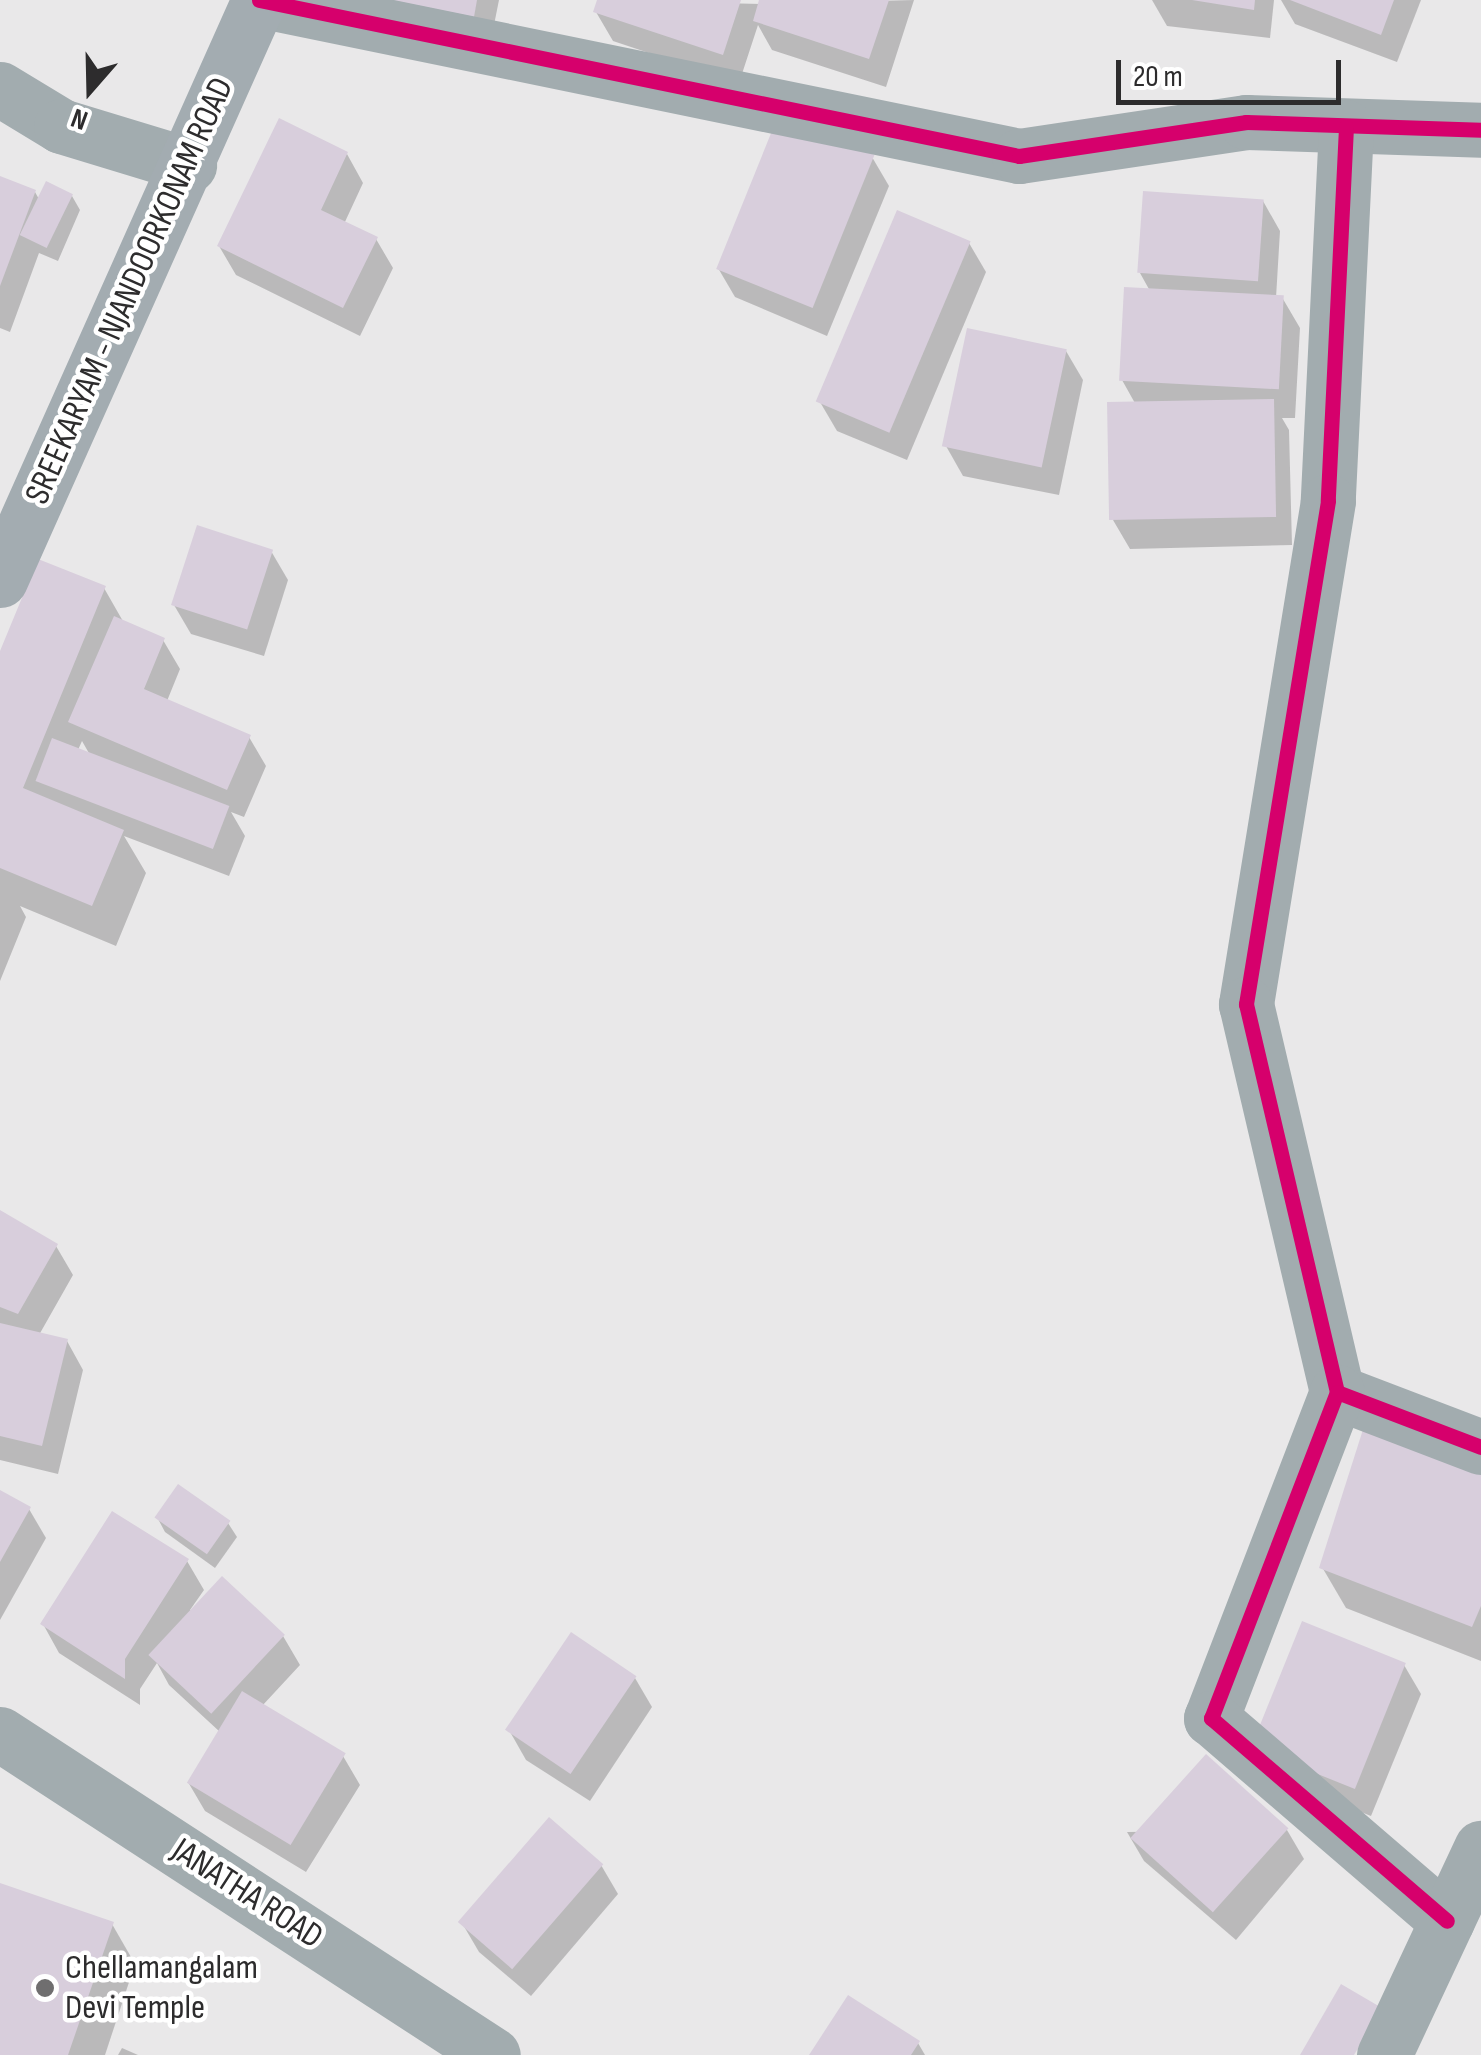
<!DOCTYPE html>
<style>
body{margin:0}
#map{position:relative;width:1481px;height:2055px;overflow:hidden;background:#e9e8e9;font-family:"Sofia Sans Condensed",sans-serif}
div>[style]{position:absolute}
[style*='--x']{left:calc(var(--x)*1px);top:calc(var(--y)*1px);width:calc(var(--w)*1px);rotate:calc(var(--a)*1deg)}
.shadow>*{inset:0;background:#0003}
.building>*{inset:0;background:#d8cedc;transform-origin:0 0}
.minor>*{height:55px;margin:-27.5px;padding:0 27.5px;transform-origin:27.5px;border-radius:27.5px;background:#a2acaf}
.major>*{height:55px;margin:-27.5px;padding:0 27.5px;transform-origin:27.5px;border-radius:27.5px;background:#a3acb1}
.cycleway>*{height:15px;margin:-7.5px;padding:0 7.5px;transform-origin:7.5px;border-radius:7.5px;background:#d6006c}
.dots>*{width:28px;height:28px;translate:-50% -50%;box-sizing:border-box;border:5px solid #fff;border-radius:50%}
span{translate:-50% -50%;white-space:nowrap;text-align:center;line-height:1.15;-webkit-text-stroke:9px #fff;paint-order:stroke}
.street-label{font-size:35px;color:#2d2c2d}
.poi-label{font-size:35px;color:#2d2c2d}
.left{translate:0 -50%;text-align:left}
.north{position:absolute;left:40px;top:40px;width:100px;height:100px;-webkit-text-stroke:8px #fff;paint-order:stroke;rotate:200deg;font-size:28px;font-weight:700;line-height:40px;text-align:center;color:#2d2c2d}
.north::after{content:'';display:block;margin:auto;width:35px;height:45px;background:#2d2c2d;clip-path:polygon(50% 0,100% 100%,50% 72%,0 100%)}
.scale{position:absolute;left:1116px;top:60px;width:225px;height:45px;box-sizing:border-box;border:5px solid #2d2c2d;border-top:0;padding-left:12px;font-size:30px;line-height:35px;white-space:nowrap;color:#2d2c2d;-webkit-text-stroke:8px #fff;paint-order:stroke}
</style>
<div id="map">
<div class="shadow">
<i style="clip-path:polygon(332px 0,499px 0,490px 45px)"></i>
<i style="clip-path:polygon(600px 0,761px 4px,914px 0,886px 87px,772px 50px,758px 25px,739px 83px,613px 41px,596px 12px)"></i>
<i style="clip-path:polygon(1152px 0,1274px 0,1270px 38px,1167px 26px)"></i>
<i style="clip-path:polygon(1281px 0,1421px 0,1397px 62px,1295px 24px)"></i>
<i style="clip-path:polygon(347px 154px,363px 183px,344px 224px,376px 239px,393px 268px,360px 336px,236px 275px,219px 246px)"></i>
<i style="clip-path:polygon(872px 157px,889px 186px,827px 336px,735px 297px,718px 268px)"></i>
<i style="clip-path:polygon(0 179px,35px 192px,40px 201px,72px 196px,80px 210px,58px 261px,39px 253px,10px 332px,0 328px)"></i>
<i style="clip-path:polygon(1263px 201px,1280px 231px,1276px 298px,1283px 299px,1300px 328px,1295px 418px,1282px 418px,1289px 430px,1292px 545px,1130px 549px,1113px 520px,1136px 405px,1122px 380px,1150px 291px,1140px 273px)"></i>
<i style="clip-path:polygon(969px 243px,986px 272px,907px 460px,837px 431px,820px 402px)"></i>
<i style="clip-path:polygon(1066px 351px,1083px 380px,1059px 495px,963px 476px,946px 446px)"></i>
<i style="clip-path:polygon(271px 551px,288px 580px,264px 656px,191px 634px,174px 605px)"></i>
<i style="clip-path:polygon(evenodd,104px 588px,124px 623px,163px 640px,180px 669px,167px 701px,249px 737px,266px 766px,244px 817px,231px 812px,245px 836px,229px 876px,124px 836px,146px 873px,116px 946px,20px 906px,26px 917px,0 981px,0 658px,104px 588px,82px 741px,90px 755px,78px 750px,82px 741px)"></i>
<i style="clip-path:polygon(0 1213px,56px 1246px,73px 1275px,39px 1335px,67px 1341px,83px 1370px,58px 1474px,0 1460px)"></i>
<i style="clip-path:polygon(1481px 1466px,1481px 1661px,1346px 1608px,1322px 1567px)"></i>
<i style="clip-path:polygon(0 1493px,29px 1509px,46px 1538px,0 1620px)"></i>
<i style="clip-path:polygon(157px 1517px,228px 1523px,237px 1537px,215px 1568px,165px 1532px)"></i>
<i style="clip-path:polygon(187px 1561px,204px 1590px,190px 1610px,283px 1636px,300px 1665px,262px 1706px,343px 1756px,360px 1785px,306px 1872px,205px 1811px,188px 1782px,220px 1732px,169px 1685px,157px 1663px,140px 1689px,140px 1705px,59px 1653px,43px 1624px)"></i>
<i style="clip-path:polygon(1404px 1665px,1421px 1694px,1371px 1816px,1271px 1776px)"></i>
<i style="clip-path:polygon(635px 1678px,652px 1707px,590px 1801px,526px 1760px,509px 1730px)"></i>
<i style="clip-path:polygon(1287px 1830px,1304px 1859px,1236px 1940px,1144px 1861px,1127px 1832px)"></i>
<i style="clip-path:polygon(601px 1865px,618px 1894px,531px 1996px,479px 1952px,462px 1923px)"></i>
<i style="clip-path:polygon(0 1886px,112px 1924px,135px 1964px,105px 2055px,0 2055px)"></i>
<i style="clip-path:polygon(918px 2043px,925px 2055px,812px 2055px)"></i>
<i style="clip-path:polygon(122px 2048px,138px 2055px,118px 2055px)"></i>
</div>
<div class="building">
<i style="clip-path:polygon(391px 0,477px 0,474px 17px)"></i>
<i style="clip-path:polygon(597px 0,741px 0,723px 55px,593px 12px)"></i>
<i style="clip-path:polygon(759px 0,889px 0,869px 59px,753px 21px)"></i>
<i style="clip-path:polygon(1192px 0,1255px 0,1254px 10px)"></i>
<i style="clip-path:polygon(1290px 0,1394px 0,1381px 35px)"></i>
<i style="left:778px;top:116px;width:104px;height:165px;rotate:22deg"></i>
<i style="clip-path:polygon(279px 118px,348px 152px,321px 210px,378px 237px,343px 308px,217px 246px)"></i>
<i style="clip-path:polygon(0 176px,36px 190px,0 286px)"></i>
<i style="left:46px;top:181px;width:30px;height:60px;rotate:26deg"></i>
<i style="left:1143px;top:191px;width:121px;height:82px;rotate:4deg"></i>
<i style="left:897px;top:210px;width:80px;height:208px;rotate:23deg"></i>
<i style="left:1124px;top:287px;width:160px;height:94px;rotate:3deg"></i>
<i style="left:967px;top:328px;width:102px;height:121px;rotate:12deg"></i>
<i style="left:1274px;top:399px;width:118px;height:167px;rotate:89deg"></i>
<i style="left:197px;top:525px;width:80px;height:84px;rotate:18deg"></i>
<i style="clip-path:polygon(38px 559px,106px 586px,23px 788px,124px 830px,92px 906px,0 868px,0 651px)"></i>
<i style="clip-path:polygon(114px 616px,165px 638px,144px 689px,251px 735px,227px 790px,68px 722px)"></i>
<i style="left:52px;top:738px;width:190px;height:46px;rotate:21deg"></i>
<i style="clip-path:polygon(0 1210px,58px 1244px,18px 1314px,0 1307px)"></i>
<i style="clip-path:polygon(0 1323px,68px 1339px,42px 1446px,0 1436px)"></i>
<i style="clip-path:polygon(1366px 1420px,1481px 1463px,1481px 1606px,1472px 1627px,1319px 1568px)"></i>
<i style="left:178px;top:1484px;width:64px;height:41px;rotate:35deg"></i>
<i style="clip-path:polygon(0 1490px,31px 1507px,0 1562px)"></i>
<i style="clip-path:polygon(112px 1511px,189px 1559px,125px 1659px,125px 1679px,40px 1624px)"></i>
<i style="left:222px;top:1576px;width:86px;height:108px;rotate:43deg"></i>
<i style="left:1302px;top:1621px;width:112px;height:136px;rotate:22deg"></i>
<i style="left:571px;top:1632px;width:79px;height:118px;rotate:34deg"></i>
<i style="left:242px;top:1691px;width:121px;height:107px;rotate:31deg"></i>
<i style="left:1206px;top:1754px;width:111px;height:113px;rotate:42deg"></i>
<i style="left:549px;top:1817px;width:72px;height:139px;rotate:41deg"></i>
<i style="clip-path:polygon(0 1883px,114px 1922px,68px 2055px,0 2055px)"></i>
<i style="clip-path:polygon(1341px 1984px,1382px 2008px,1354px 2055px,1300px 2055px)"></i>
<i style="clip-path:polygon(848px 1995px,920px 2041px,911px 2055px,809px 2055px)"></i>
</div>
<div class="minor">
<i style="--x:259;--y:0;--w:776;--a:11.6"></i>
<i style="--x:1019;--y:156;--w:230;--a:-8.5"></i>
<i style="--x:1246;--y:122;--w:235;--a:1.9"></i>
<i style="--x:0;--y:89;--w:71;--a:31.2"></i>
<i style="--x:61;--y:126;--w:134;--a:16.9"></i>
<i style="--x:1346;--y:127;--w:374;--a:92.8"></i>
<i style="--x:1328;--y:501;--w:510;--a:99.26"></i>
<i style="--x:1246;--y:1004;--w:399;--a:76.8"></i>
<i style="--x:1337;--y:1392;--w:154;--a:20.9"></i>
<i style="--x:1337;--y:1392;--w:350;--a:111.1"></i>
<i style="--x:1211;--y:1718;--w:311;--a:40.7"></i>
<i style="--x:0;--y:1734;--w:588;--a:33.07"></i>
<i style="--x:1384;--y:2055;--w:229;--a:-64.9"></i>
</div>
<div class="major">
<i style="--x:0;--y:580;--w:635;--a:-65.94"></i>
</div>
<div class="cycleway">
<i style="--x:259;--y:0;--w:776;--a:11.6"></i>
<i style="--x:1019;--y:156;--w:230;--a:-8.5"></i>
<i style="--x:1246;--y:122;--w:235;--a:1.9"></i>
<i style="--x:1346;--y:127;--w:374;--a:92.8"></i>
<i style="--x:1328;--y:501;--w:510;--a:99.26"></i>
<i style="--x:1246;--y:1004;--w:399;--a:76.8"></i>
<i style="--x:1337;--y:1392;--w:154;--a:20.9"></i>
<i style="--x:1337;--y:1392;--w:350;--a:111.1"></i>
<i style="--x:1211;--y:1718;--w:311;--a:40.7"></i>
</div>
<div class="dots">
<i style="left:45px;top:1988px;background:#6f6e6f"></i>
</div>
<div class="street-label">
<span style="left:130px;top:291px;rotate:-66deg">SREEKARYAM - NJANDOORKONAM ROAD</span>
<span style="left:247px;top:1894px;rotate:33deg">JANATHA ROAD</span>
</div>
<div class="poi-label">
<span class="left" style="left:65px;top:1988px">Chellamangalam<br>Devi Temple</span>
</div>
<div class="north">N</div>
<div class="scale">20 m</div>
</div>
